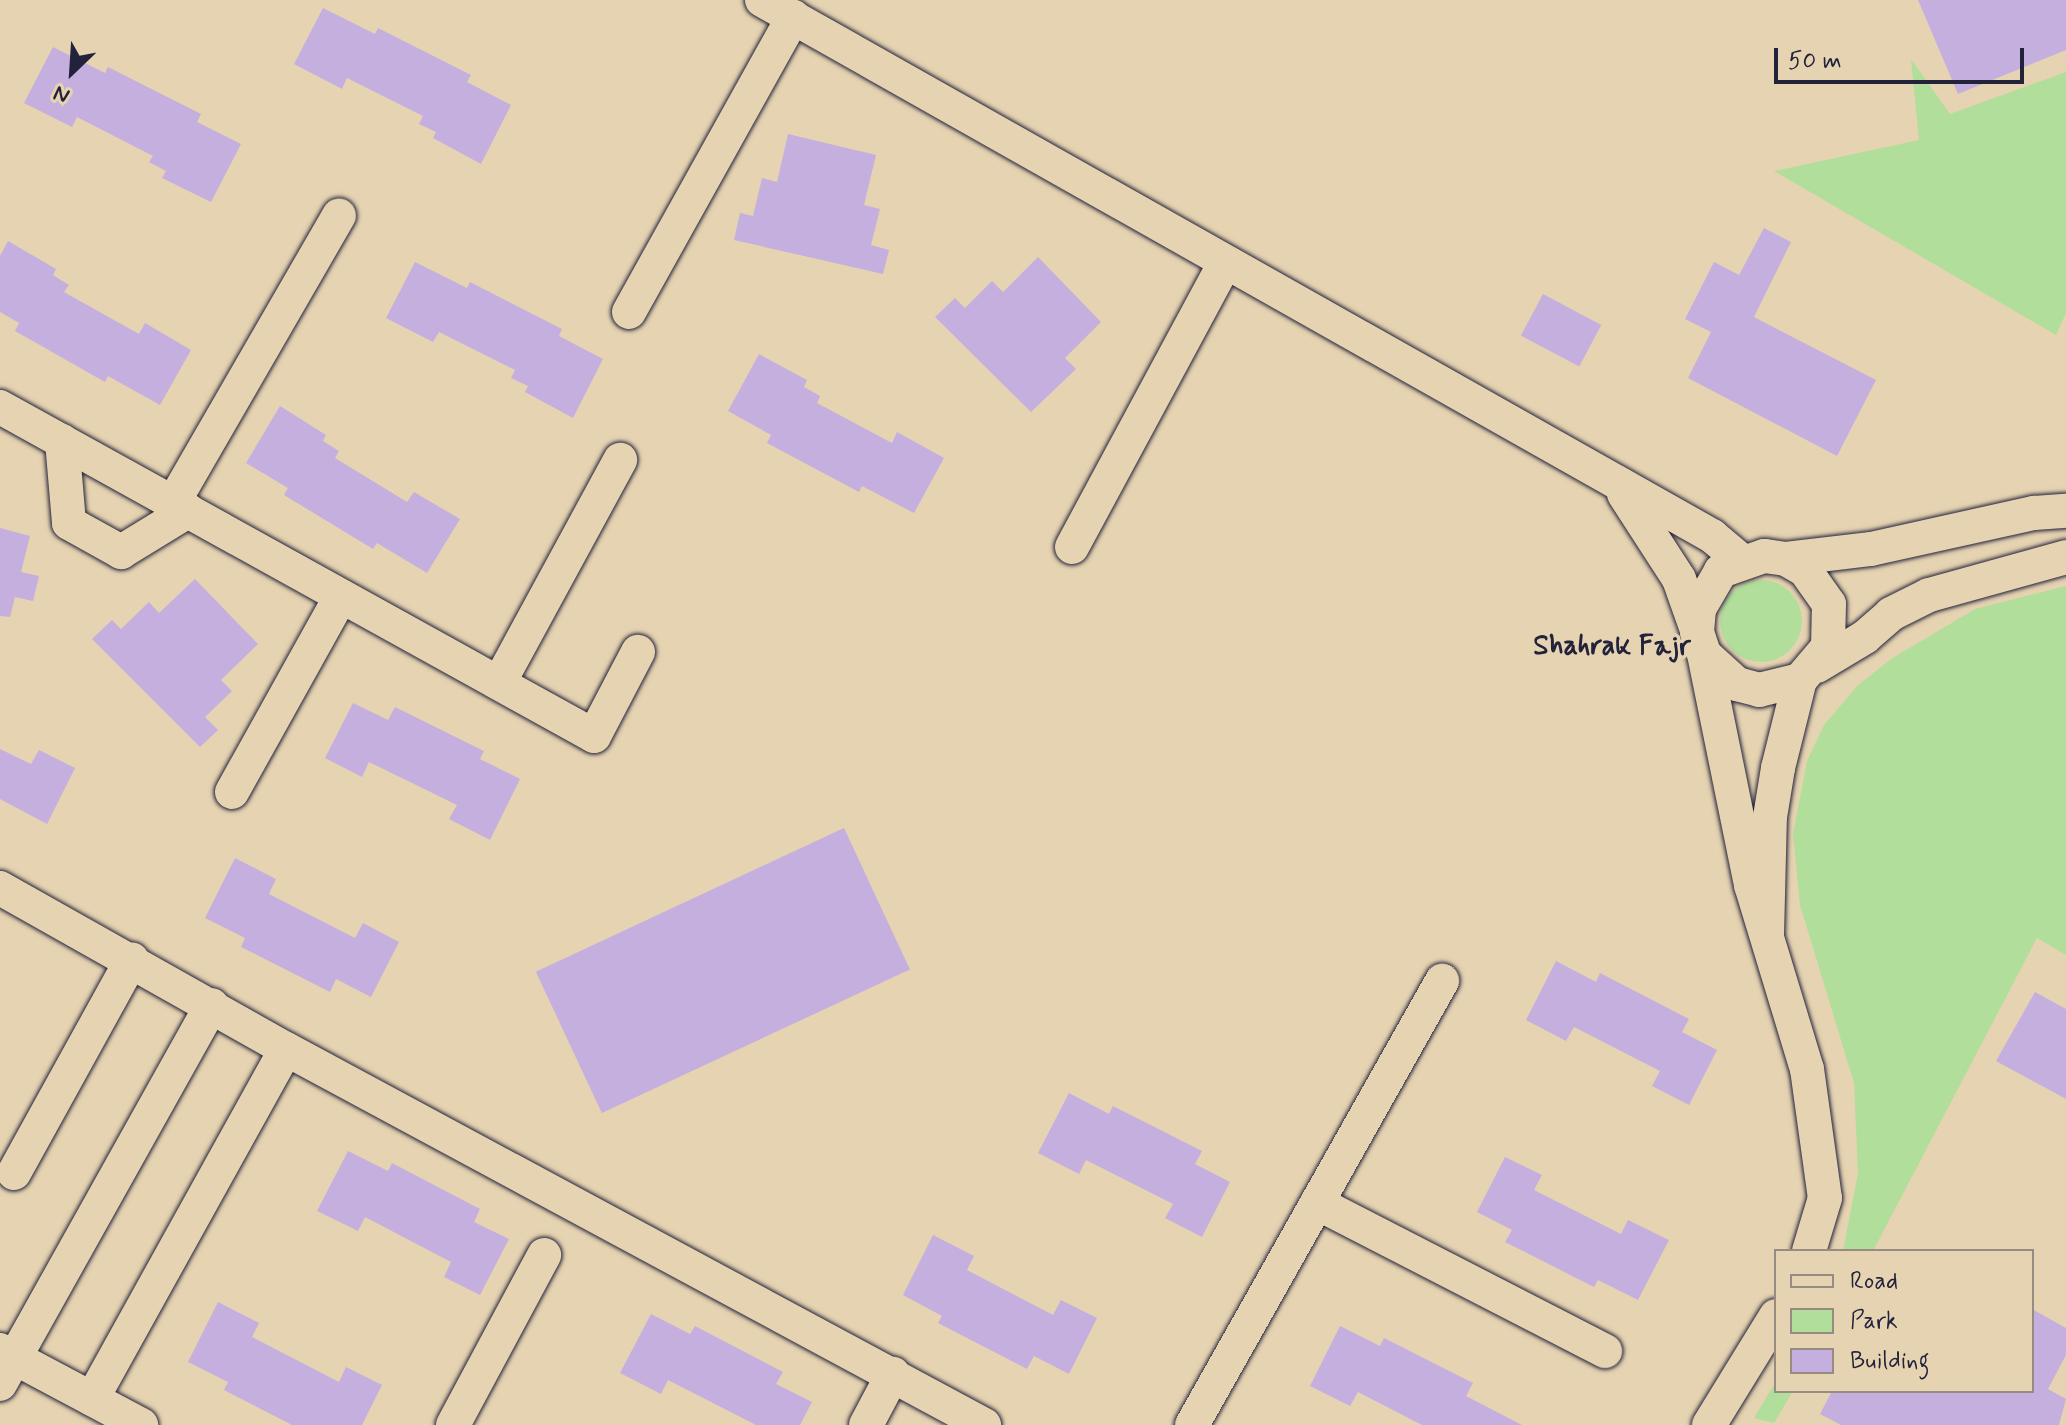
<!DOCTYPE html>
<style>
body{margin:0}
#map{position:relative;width:2066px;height:1425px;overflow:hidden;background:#e6d3b1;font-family:Mynerve,sans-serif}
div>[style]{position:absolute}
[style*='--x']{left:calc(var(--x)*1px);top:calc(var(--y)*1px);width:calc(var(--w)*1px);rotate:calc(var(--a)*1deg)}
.green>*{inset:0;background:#b2de9b}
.round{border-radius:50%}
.building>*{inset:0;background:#c5afdf;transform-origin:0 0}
.roads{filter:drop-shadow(0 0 2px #22223b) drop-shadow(0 0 2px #22223b)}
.minor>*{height:34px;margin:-17px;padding:0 17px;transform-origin:17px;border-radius:17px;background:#e6d3b1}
span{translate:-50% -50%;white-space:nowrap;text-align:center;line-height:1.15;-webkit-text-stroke:7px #e6d3b1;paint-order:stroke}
.neighbourhood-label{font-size:28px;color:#22223b;font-weight:700}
.legend{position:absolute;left:1774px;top:1249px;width:260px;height:144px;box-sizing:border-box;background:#e6d3b1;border:2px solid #988c82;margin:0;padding:10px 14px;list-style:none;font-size:24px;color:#22223b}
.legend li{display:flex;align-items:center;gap:16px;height:40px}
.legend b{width:40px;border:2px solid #988c82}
.north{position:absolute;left:32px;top:32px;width:80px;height:80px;-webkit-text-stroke:6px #e6d3b1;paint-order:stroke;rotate:205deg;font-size:22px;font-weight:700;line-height:32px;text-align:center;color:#22223b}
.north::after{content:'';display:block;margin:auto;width:28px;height:36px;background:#22223b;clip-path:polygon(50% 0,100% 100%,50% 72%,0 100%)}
.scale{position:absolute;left:1774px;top:48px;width:250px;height:36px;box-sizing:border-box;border:4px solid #22223b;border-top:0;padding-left:10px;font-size:24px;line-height:28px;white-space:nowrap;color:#22223b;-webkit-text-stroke:6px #e6d3b1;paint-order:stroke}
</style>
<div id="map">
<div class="green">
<i style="clip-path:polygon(1911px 59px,1950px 114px,2066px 72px,2066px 313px,2056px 335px,1774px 171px,1919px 140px)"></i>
<i class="round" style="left:1720px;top:580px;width:82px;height:82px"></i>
<i style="clip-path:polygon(2066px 586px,2066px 955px,2037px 938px,1873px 1251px,1843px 1251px,1858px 1173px,1854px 1083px,1800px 905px,1793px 834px,1807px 761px,1824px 725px,1857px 686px,1891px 659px,1975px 609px)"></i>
<i style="clip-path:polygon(1776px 1381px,1776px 1391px,1793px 1391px,1774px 1423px,1754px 1418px)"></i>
</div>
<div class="building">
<i style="clip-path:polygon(1918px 0,2066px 0,2066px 50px,1958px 94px)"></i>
<i style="clip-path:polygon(323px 8px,375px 34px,378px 28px,471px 75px,467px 82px,511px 105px,481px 164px,433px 138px,436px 132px,419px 124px,423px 116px,347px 78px,342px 89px,294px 64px)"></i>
<i style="clip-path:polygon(53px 47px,105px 73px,108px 67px,201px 114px,197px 122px,241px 144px,211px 202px,162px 178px,166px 171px,149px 162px,153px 156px,77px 117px,72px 127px,24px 103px)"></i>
<i style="clip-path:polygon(788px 134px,876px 155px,864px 205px,880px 209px,871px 245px,889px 250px,883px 274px,734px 240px,740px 213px,753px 216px,762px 178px,777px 182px)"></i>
<i style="clip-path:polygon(1764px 228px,1791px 242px,1754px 317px,1876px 380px,1837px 456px,1688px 378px,1711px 332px,1685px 319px,1714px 262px,1739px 275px)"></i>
<i style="clip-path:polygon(8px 241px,56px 269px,53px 275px,69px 285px,64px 292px,139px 334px,145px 323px,191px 350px,160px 405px,108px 376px,105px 382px,15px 331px,19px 323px,0 312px,0 256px)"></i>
<i style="clip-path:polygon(1038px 257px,1101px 322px,1065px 358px,1076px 369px,1031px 412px,935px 317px,955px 298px,965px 308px,992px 281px,1003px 292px)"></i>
<i style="clip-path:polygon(415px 262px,467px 288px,470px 282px,562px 329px,559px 336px,603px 359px,573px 418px,525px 392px,528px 386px,511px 378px,515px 370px,439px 332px,433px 342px,386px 318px)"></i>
<i style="left:1543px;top:294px;width:66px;height:47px;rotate:28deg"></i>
<i style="clip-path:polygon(759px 354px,807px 380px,804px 387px,820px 396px,817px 403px,892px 443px,897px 432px,944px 458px,914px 513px,862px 486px,859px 492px,767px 443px,771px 435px,728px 411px)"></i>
<i style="clip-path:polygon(280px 406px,326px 435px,323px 441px,339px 451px,335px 458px,407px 502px,414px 492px,460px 519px,427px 573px,377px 543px,373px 549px,284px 495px,288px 488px,246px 463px)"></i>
<i style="clip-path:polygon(0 528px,30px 536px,21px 572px,39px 576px,33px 601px,15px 597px,10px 617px,0 616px)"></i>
<i style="clip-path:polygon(195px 579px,258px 644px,221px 680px,232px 691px,205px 717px,218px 730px,200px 747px,92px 639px,112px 620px,121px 629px,149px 602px,159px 613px)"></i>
<i style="clip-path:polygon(353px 703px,388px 720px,395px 707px,484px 751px,480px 759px,520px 779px,490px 840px,449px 819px,457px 805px,369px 762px,362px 777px,325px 758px)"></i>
<i style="clip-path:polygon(0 749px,31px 764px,39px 750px,75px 768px,47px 824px,0 799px)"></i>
<i style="left:844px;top:828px;width:156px;height:340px;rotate:65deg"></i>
<i style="clip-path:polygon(235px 858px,276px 879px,269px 894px,355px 938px,363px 923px,399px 942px,371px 997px,336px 979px,330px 992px,241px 947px,245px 938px,205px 918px)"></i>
<i style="clip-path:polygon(1556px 961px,1596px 982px,1600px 973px,1689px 1019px,1682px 1032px,1717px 1050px,1689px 1105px,1652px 1086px,1660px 1071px,1574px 1027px,1566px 1041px,1526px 1020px)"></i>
<i style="clip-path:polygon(2035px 992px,2066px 1009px,2066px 1099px,1996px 1061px)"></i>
<i style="clip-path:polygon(1069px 1093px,1109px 1114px,1113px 1106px,1202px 1151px,1195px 1164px,1230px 1182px,1202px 1237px,1165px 1218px,1173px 1204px,1086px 1160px,1079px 1174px,1038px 1153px)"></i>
<i style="clip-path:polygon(348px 1151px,388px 1171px,392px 1163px,480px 1209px,474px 1222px,509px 1239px,480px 1295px,444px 1277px,451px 1262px,365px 1217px,358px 1231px,317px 1211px)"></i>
<i style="clip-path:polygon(1505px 1157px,1542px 1175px,1534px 1190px,1621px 1234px,1628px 1220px,1669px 1240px,1638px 1300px,1598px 1280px,1594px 1287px,1505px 1242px,1512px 1230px,1477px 1212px)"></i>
<i style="clip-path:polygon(933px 1235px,974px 1256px,967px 1270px,1053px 1315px,1061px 1300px,1097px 1318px,1069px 1374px,1034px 1356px,1027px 1369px,938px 1323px,942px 1316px,903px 1295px)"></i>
<i style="clip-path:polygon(218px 1302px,259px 1323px,252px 1337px,339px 1382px,346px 1367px,382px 1385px,362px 1425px,292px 1425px,224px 1390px,228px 1382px,188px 1362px)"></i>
<i style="clip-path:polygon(2032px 1309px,2066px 1328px,2066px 1355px,2048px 1389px,2066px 1399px,2059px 1425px,1841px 1425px,1820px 1414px,1832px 1391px,2032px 1391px)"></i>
<i style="clip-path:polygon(651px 1314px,690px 1334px,695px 1326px,783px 1372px,776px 1384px,812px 1402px,800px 1425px,756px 1425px,668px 1380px,661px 1394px,620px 1373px)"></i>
<i style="clip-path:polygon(1340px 1326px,1380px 1346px,1384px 1338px,1473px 1383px,1466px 1396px,1522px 1425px,1422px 1425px,1358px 1392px,1350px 1406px,1310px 1386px)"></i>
</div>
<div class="roads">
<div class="minor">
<i style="--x:762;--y:0;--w:1091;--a:29.43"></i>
<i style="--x:1712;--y:536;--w:38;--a:40"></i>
<i style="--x:629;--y:312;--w:338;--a:-60.9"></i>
<i style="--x:0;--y:407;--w:679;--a:28.98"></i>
<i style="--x:594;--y:736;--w:95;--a:-62.4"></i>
<i style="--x:62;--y:441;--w:82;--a:85.1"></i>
<i style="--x:69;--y:523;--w:60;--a:29.1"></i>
<i style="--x:121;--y:552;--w:79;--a:-31.5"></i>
<i style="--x:1624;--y:494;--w:101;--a:57.1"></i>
<i style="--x:1679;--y:579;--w:54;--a:70.6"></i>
<i style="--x:173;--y:503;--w:332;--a:-60"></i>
<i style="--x:1072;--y:547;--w:323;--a:-61.7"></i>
<i style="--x:1786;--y:559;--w:86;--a:-6.7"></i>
<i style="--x:1871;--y:549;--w:167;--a:-12.5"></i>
<i style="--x:2034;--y:513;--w:32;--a:-4"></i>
<i style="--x:1704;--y:654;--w:236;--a:78.5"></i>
<i style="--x:1751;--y:885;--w:192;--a:73.1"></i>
<i style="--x:1807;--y:1069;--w:130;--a:82.1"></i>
<i style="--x:1825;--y:1198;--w:55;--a:106.8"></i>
<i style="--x:1817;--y:666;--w:56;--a:-31.1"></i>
<i style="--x:1865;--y:637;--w:35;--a:-41"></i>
<i style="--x:1891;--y:614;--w:42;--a:-26.6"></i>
<i style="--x:1929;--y:595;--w:142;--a:-15.5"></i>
<i style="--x:499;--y:683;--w:254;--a:-61.5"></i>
<i style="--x:232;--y:792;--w:224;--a:-60.9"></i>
<i style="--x:0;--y:888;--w:328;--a:29.4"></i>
<i style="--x:286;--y:1049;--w:793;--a:28.31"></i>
<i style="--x:1767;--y:936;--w:119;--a:-88.6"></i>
<i style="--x:1770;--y:817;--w:50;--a:-80.7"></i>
<i style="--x:1778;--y:768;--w:91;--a:-76"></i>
<i style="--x:1800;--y:680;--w:43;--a:-49.7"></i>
<i style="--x:1828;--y:647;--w:43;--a:-88.7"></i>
<i style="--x:1829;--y:604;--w:42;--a:-125.2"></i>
<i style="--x:1805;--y:570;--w:22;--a:-150"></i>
<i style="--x:1786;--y:559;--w:22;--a:-172"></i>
<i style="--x:1764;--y:556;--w:46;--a:160.8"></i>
<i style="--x:1721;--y:571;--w:44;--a:120.1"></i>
<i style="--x:1699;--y:609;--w:23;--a:95"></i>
<i style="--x:1697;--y:632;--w:23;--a:72"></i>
<i style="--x:1704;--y:654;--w:45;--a:42.3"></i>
<i style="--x:1737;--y:684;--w:23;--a:15"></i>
<i style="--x:1759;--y:690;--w:42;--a:-13.7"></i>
<i style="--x:14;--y:1173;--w:244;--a:-61.1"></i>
<i style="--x:1317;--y:1203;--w:324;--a:27.2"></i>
<i style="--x:0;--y:1350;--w:160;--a:28"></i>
<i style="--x:0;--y:1384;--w:434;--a:-60.8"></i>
<i style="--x:92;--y:1399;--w:400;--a:-61"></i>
<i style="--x:453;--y:1425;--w:193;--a:-61.8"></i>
<i style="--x:866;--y:1425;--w:58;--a:-62.1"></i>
<i style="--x:1192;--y:1425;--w:510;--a:-60.62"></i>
<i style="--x:1709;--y:1425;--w:128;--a:-58.4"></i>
</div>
</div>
<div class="neighbourhood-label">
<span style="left:1612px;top:647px">Shahrak Fajr</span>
</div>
<ul class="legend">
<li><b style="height:10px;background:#e6d3b1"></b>Road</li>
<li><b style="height:22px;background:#b2de9b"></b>Park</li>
<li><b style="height:22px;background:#c5afdf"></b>Building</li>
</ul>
<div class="north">N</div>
<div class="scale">50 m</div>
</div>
